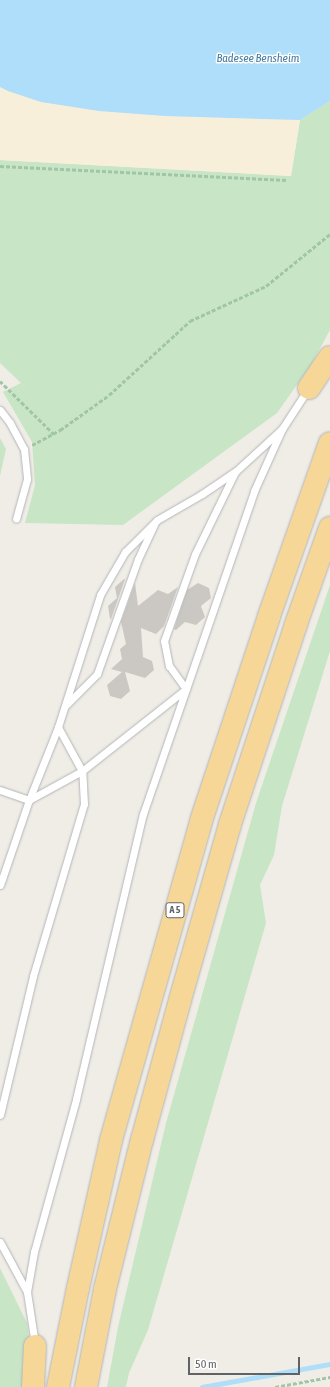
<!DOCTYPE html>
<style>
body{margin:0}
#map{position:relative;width:330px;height:1387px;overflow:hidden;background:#f0ede7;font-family:"Asap Condensed",sans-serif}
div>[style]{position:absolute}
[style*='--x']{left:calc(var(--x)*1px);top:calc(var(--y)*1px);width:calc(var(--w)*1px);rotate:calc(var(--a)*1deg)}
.green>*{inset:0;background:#c8e5c6}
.sand>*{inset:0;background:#f8efda}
.water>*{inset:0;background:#aedef9}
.stream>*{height:4.5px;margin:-2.25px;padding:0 2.25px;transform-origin:2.25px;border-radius:2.25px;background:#aedef9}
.building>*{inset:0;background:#cbc8c4}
.path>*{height:2.5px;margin-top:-1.25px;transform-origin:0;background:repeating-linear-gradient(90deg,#a0c6a7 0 4px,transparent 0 6px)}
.roads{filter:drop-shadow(0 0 1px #b2b5b8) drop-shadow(0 0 1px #b2b5b8)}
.lane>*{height:7px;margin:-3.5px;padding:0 3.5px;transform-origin:3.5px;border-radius:3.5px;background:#fff}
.highway>*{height:22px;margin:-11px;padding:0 11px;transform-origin:11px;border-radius:11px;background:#f6d798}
span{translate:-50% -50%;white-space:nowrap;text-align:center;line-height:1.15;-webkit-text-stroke:3px #fff;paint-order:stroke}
.shield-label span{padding:1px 3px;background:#fff;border:1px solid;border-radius:3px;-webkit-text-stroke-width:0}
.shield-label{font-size:10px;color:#5f6366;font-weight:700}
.water-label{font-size:12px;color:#477aa2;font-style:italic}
.scale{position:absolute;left:188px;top:1357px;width:112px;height:18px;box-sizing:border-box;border:2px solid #5f6366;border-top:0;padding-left:5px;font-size:12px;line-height:14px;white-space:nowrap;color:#5f6366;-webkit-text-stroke:3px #fff;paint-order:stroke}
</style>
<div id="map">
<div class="green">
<i style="clip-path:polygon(330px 101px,330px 330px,311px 365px,277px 413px,123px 525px,25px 523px,35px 485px,32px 442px,3px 392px,21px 383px,0 363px,0 160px,291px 176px,300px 120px)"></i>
<i style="clip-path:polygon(0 438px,6px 449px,0 476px)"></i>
<i style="clip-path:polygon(330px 585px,330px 651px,282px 806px,274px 855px,260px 885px,266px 923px,148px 1330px,129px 1373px,126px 1387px,107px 1387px,118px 1327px,166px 1123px,256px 803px)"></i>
<i style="clip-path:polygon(0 1268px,27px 1323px,33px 1369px,29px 1387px,0 1387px)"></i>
</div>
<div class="sand">
<i style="clip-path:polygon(0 87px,8px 91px,99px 111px,165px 116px,300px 120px,291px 176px,0 160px)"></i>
</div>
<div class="water">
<i style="clip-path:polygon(0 0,330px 0,330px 101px,300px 120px,165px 116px,99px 111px,41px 102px,8px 91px,0 87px)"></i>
</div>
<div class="stream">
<i style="--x:202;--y:1387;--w:130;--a:-10.2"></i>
</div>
<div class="building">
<i style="clip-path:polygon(124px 579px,125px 579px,111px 619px,110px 619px,108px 606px,117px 598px,115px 587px)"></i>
<i style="clip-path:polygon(135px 583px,138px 606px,158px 590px,168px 594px,178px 587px,164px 626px,156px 634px,141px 628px,143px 657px,152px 661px,154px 670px,145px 678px,125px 672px,130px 691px,121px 699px,110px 696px,107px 685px,122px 672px,111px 669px,122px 659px,120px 649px,126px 644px,121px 622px)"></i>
<i style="clip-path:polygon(198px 583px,209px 588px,211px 598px,201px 606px,205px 617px,196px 625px,185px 622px,176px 630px,174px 629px,187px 590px)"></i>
</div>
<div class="path">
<i style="--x:0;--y:166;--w:288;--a:2.8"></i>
<i style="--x:0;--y:381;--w:76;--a:44.5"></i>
<i style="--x:32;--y:445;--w:32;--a:-28"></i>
<i style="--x:60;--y:430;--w:60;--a:-35.5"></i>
<i style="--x:109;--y:395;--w:110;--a:-42.4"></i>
<i style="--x:190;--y:321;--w:84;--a:-24.7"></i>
<i style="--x:266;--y:286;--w:82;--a:-39.1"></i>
<i style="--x:275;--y:1387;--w:56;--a:-10.3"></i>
</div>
<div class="roads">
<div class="lane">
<i style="--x:0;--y:410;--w:16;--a:52"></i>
<i style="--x:10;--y:423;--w:30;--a:62"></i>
<i style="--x:24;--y:449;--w:30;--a:84"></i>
<i style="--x:27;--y:479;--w:41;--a:105.4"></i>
<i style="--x:66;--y:705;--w:44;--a:-45"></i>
<i style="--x:97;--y:674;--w:122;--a:-70.4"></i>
<i style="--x:138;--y:559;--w:38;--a:-65"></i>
<i style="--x:0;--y:790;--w:31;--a:19"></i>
<i style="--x:29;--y:800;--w:60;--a:-28.7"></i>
<i style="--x:82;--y:771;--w:132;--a:-38.3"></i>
<i style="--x:186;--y:689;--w:29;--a:-126"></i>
<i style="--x:169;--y:666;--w:25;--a:-101"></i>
<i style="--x:164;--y:641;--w:92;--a:-70.4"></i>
<i style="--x:195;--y:554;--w:91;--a:-64"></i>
<i style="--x:0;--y:885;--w:90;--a:-71.2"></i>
<i style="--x:29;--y:800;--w:79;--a:-68.3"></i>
<i style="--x:58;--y:727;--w:139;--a:-72.3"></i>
<i style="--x:100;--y:595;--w:50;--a:-59.8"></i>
<i style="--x:125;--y:552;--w:45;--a:-45"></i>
<i style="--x:157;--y:520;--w:52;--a:-30"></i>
<i style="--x:202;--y:494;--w:41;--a:-34.1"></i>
<i style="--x:236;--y:471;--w:62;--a:-42.4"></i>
<i style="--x:282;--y:429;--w:48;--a:-57"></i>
<i style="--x:0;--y:1115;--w:143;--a:-76.6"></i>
<i style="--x:33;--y:976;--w:179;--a:-73.5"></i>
<i style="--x:84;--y:804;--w:33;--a:-93"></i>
<i style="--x:82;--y:771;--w:50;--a:-118.6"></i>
<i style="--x:0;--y:1242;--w:57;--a:61.6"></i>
<i style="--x:27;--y:1292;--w:53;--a:81.3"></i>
<i style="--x:27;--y:1292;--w:41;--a:-80.1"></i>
<i style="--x:34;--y:1252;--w:159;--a:-74.6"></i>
<i style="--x:76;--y:1099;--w:293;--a:-76.8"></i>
<i style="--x:143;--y:814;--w:342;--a:-71"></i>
<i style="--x:254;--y:491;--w:68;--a:-65.7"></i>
</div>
<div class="highway">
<i style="--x:309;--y:388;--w:37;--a:-56"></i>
<i style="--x:33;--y:1387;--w:41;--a:-87.2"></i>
<i style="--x:58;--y:1387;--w:101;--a:-78.6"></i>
<i style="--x:78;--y:1288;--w:152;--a:-77.4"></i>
<i style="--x:111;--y:1140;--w:331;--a:-74.2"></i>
<i style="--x:201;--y:821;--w:216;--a:-71.6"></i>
<i style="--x:269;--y:616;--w:183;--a:-70.6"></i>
<i style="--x:86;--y:1387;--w:100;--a:-79"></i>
<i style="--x:105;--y:1289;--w:154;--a:-76.1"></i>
<i style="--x:142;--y:1140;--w:145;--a:-74.8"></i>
<i style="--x:180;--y:1000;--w:183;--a:-74.1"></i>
<i style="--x:230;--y:824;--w:211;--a:-71.7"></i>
<i style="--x:296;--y:624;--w:102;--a:-70.5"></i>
</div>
</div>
<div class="shield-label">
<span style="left:175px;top:910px">A 5</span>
</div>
<div class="water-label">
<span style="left:258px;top:59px">Badesee Bensheim</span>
</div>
<div class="scale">50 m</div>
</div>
